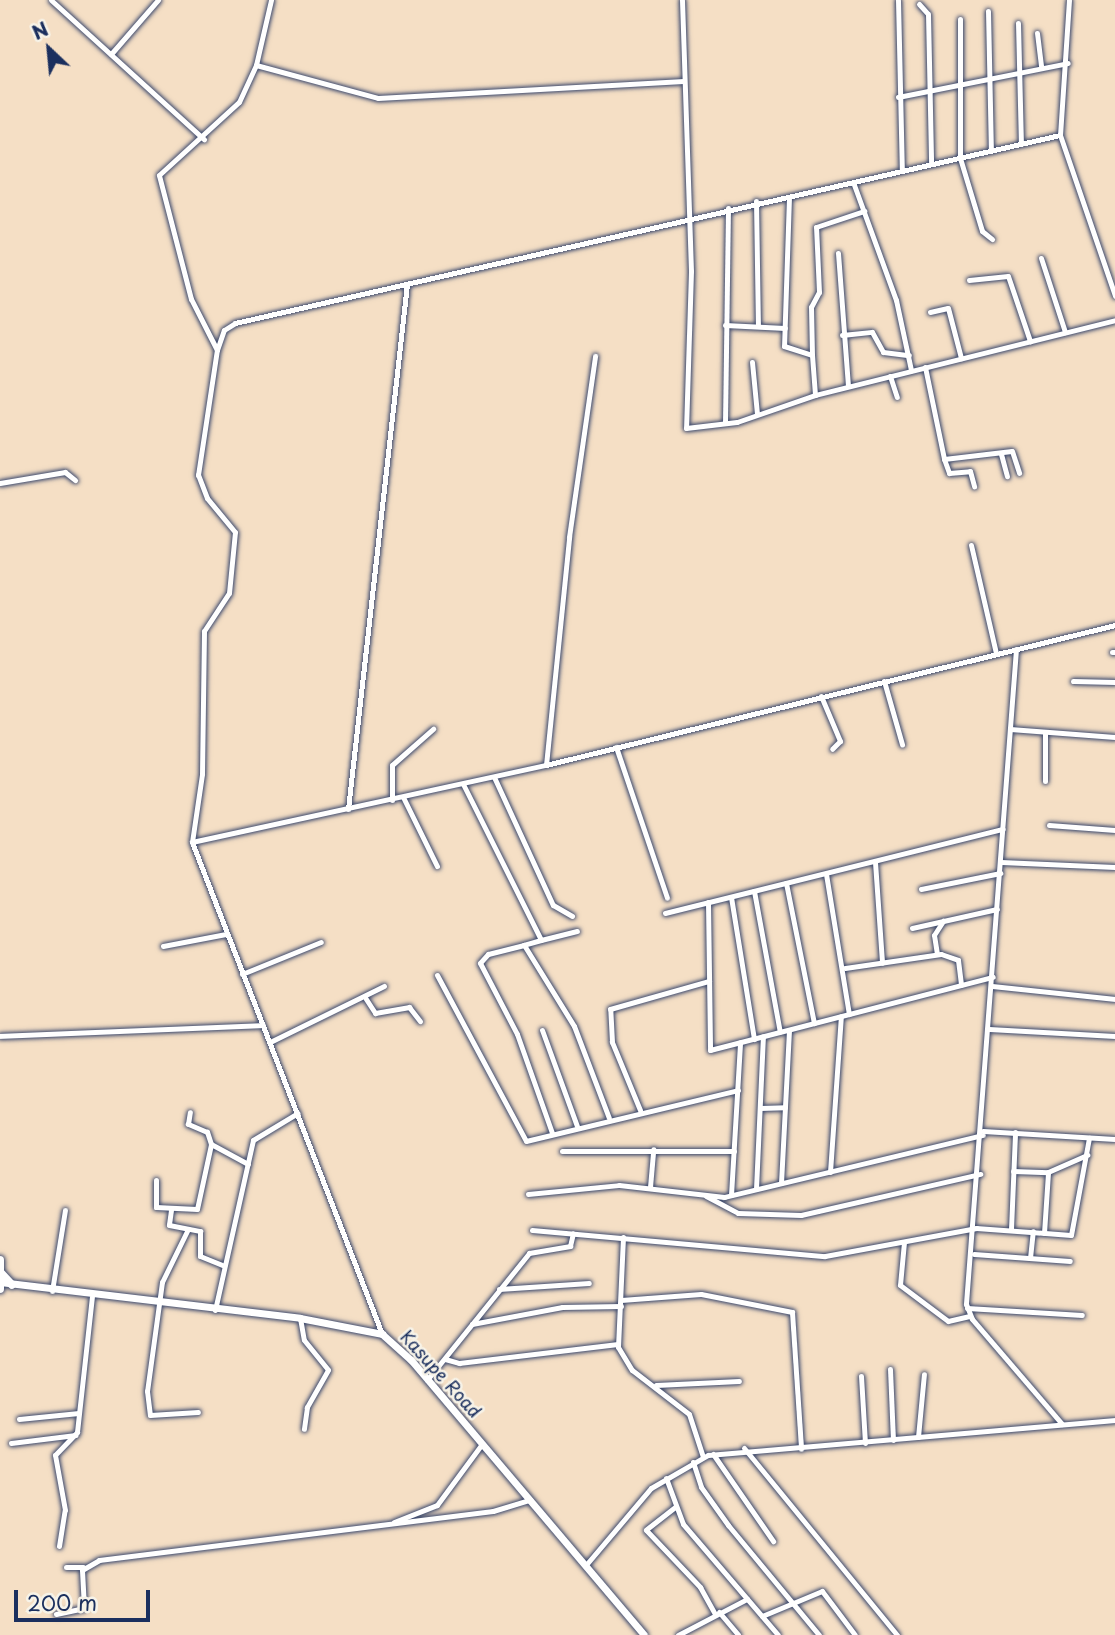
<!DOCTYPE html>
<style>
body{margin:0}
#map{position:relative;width:1115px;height:1635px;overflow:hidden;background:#f5dfc5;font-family:"Playpen Sans",sans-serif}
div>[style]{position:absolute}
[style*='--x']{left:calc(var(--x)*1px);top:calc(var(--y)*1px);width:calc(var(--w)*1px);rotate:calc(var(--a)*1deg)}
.roads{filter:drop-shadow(0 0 2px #3c496d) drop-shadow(0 0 2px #3c496d)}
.street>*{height:5px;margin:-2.5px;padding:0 2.5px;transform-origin:2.5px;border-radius:2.5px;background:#fff}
.secondary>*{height:7px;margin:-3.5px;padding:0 3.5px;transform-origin:3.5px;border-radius:3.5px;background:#fff}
.primary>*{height:8px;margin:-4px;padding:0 4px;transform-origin:4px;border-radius:4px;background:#fff}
span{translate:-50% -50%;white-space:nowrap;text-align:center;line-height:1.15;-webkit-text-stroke:5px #f7f3e8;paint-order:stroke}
.street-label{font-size:18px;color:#1b2f5e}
.north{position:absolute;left:14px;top:14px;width:70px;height:70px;-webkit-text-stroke:5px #f7f3e8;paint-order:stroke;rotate:334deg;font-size:19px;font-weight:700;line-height:28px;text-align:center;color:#1b2f5e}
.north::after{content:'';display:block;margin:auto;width:24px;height:32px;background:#1b2f5e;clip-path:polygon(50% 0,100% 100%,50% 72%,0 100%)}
.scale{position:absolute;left:14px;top:1590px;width:136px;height:32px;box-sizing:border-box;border:4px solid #1b2f5e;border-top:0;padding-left:9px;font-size:21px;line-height:24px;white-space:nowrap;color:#1b2f5e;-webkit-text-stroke:5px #f7f3e8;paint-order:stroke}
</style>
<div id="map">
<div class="roads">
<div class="street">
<i style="--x:51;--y:0;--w:207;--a:42.3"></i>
<i style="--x:682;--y:0;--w:271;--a:88.1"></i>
<i style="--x:691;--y:271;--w:157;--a:91.8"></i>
<i style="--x:686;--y:428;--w:51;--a:-6.7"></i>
<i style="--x:737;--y:422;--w:83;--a:-19.1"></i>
<i style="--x:815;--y:395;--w:309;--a:-14"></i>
<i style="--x:898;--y:0;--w:170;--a:88.7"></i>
<i style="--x:1069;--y:0;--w:135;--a:93.8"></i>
<i style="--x:1060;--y:135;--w:170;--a:71.1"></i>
<i style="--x:919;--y:4;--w:13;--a:48"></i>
<i style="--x:928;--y:14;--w:149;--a:88.8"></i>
<i style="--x:988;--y:11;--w:139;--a:88.8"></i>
<i style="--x:960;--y:19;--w:139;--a:90"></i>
<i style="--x:960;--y:158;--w:76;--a:73.2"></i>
<i style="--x:982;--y:231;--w:13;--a:39"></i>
<i style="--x:1018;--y:23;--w:121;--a:88.6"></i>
<i style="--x:1037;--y:33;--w:35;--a:83"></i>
<i style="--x:111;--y:54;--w:72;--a:-49"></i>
<i style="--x:256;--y:65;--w:126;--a:15.1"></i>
<i style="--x:378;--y:98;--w:306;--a:-3.2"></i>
<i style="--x:898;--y:97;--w:173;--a:-11.3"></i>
<i style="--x:853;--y:182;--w:126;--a:70"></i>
<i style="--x:896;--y:300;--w:72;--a:77.9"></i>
<i style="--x:789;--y:197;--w:149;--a:91.9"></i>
<i style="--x:784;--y:346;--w:29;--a:18"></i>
<i style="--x:812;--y:355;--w:40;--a:85.7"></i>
<i style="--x:756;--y:201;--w:123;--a:89.1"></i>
<i style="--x:838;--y:253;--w:133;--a:85.7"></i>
<i style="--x:1041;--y:258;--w:78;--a:72"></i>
<i style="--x:969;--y:280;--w:39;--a:-6"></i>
<i style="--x:1008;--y:276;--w:69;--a:71.3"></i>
<i style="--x:930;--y:312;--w:18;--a:-13"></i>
<i style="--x:948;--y:308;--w:52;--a:75.4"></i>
<i style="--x:725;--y:325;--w:60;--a:2.9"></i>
<i style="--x:842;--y:335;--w:30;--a:-6"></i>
<i style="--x:872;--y:332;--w:23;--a:61"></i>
<i style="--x:883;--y:352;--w:26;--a:7"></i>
<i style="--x:217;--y:350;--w:21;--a:-71"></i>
<i style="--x:224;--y:330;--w:13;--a:-32"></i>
<i style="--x:235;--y:323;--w:846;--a:-12.84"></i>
<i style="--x:812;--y:355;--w:48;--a:-91.2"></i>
<i style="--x:811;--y:307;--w:17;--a:-62"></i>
<i style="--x:819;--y:292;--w:65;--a:-92.6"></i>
<i style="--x:816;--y:227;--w:51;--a:-18.4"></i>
<i style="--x:752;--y:362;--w:52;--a:84.5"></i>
<i style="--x:925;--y:367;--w:94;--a:78.3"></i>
<i style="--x:944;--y:459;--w:68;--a:-6.7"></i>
<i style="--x:1012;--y:451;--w:23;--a:72"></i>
<i style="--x:890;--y:376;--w:22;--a:72"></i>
<i style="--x:725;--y:423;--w:215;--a:-89.2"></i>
<i style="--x:1001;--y:454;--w:23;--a:75"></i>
<i style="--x:944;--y:459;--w:15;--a:70"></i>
<i style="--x:949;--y:473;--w:21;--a:-5"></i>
<i style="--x:970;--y:471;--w:16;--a:75"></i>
<i style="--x:0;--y:483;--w:66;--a:-9.6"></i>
<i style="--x:65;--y:472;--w:13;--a:39"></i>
<i style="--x:971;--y:545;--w:111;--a:77"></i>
<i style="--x:1016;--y:649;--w:657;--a:94.37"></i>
<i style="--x:966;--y:1304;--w:16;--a:68"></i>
<i style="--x:972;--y:1319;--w:138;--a:49.4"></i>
<i style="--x:1112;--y:652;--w:3;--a:0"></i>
<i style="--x:884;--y:681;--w:66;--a:74.1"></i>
<i style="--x:1073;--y:681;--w:42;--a:1.4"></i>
<i style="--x:821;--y:696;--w:49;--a:67.1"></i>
<i style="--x:840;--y:741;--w:11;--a:135"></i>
<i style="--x:1010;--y:729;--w:105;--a:4.4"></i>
<i style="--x:1045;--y:732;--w:49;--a:90"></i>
<i style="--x:616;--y:747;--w:159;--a:71.3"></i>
<i style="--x:546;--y:765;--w:229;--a:-84.2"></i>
<i style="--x:569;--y:537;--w:183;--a:-81.8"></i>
<i style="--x:494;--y:777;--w:141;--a:65.3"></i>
<i style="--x:553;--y:905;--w:22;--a:30"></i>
<i style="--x:463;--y:784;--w:174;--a:63.4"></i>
<i style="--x:541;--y:940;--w:37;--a:-14"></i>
<i style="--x:403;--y:797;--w:77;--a:63.8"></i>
<i style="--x:392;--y:800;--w:35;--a:-90"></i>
<i style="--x:392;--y:765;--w:55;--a:-41.3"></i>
<i style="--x:348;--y:809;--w:528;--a:-83.59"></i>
<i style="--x:1049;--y:825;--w:66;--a:4.3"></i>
<i style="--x:192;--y:842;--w:69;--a:-81.6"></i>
<i style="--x:202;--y:774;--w:143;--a:-89.2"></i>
<i style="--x:204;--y:631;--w:45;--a:-56.7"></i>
<i style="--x:229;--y:593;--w:61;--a:-84.4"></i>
<i style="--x:235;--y:532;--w:44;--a:-129.5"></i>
<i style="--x:207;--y:498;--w:25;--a:-111"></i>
<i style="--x:198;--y:475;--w:126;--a:-81.4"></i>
<i style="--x:217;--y:350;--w:57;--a:-117"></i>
<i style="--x:191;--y:299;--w:128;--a:-104.5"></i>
<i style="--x:159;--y:175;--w:108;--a:-42.4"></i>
<i style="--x:239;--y:102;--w:41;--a:-65.3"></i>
<i style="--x:256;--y:65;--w:67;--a:-77"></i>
<i style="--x:875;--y:862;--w:101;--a:86"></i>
<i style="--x:1001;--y:862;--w:114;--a:2.5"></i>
<i style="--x:826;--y:874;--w:142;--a:80.7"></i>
<i style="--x:786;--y:883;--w:143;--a:78.7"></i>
<i style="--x:921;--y:889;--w:81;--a:-11.4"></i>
<i style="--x:754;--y:891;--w:143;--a:79.6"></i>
<i style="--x:731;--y:897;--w:144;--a:80.8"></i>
<i style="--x:708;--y:902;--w:148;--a:89.2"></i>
<i style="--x:710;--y:1050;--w:292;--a:-14.5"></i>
<i style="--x:665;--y:913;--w:348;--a:-14"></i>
<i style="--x:912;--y:928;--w:87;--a:-12.6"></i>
<i style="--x:541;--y:940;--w:18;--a:164"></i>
<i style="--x:524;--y:945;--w:95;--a:58.3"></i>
<i style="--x:574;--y:1026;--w:98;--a:69.2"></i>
<i style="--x:524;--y:945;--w:37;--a:166"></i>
<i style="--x:488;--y:954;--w:12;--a:132"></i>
<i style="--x:480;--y:963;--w:80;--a:62.5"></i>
<i style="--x:517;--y:1034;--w:105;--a:70.5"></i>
<i style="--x:163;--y:946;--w:64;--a:-10.8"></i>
<i style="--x:937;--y:954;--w:19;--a:-99"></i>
<i style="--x:934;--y:935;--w:17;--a:-57"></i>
<i style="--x:845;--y:968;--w:97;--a:-8.3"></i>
<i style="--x:941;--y:954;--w:18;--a:19"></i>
<i style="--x:958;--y:960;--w:25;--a:83"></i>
<i style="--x:242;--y:974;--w:85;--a:-22.1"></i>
<i style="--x:437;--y:975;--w:188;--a:61.8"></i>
<i style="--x:526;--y:1141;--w:218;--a:-13.5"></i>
<i style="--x:992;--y:986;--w:124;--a:6"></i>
<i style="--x:366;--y:999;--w:17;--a:57"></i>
<i style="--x:375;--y:1013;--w:35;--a:-10"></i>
<i style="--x:409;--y:1007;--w:18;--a:52"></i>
<i style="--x:989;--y:1029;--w:126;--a:3.2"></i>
<i style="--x:542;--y:1030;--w:102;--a:70"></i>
<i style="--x:0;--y:1036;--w:263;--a:-2.4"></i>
<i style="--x:270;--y:1042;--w:127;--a:-26.2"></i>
<i style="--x:760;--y:1108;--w:25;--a:-2"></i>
<i style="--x:640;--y:1110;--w:74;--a:-112.4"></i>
<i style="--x:612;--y:1042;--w:33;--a:-93"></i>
<i style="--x:610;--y:1009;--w:103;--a:-15.8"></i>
<i style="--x:983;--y:1131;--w:132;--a:3.5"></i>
<i style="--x:211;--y:1144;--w:42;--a:28.4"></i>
<i style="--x:562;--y:1151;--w:172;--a:0"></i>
<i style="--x:1013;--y:1171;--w:35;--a:2"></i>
<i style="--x:1048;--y:1172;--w:43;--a:-23.6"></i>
<i style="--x:830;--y:1172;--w:156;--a:-86"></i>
<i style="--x:156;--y:1180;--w:27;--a:90"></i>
<i style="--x:156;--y:1207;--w:41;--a:2.8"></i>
<i style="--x:197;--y:1209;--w:66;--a:-77.8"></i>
<i style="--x:211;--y:1144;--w:13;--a:-108"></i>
<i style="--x:207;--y:1132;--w:21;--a:-157"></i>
<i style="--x:188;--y:1124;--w:12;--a:-81"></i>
<i style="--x:781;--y:1183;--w:153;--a:-87"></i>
<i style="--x:650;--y:1187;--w:38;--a:-85"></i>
<i style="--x:756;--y:1189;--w:153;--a:-87.4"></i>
<i style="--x:528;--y:1194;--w:91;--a:-5.6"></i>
<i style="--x:619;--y:1185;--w:106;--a:6.5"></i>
<i style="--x:724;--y:1197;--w:266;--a:-13.5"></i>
<i style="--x:731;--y:1195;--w:153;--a:-86.6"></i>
<i style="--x:706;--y:1196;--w:36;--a:28"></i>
<i style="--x:738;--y:1213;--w:63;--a:1.8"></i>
<i style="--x:801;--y:1215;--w:184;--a:-12.9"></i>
<i style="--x:171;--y:1210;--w:15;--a:98"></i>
<i style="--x:169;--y:1225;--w:32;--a:11"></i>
<i style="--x:200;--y:1231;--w:25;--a:90"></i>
<i style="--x:200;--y:1256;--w:24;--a:22"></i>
<i style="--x:188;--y:1229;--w:59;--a:116.1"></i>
<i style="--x:162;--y:1282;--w:110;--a:97.8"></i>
<i style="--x:147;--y:1391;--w:24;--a:83"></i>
<i style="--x:150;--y:1415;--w:48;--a:-3.6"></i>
<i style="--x:1011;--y:1229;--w:97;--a:-87.6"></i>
<i style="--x:532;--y:1230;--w:294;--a:5.1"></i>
<i style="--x:825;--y:1256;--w:154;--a:-10.5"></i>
<i style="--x:976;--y:1228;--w:95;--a:4.2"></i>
<i style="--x:1071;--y:1235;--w:99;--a:-79.5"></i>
<i style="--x:1044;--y:1233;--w:61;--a:-86.2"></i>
<i style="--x:623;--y:1237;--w:110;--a:92.6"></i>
<i style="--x:618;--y:1347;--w:27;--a:59"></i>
<i style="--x:632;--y:1370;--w:72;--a:37.7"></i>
<i style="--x:689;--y:1414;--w:45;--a:72"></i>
<i style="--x:904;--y:1242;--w:43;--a:95.3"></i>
<i style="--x:900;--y:1285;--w:60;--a:36.9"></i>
<i style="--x:948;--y:1321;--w:22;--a:-13"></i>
<i style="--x:974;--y:1254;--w:96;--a:4.2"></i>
<i style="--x:1030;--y:1258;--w:27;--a:-84"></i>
<i style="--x:499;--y:1289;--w:90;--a:-3.8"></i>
<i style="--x:52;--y:1291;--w:82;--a:-80.9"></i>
<i style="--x:621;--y:1300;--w:80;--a:-4.3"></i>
<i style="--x:701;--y:1294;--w:93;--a:11.2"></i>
<i style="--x:792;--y:1312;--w:137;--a:86.2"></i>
<i style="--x:967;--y:1308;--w:115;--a:3.5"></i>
<i style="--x:215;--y:1310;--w:174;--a:-77.4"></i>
<i style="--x:253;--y:1140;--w:52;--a:-31"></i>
<i style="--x:300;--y:1318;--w:22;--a:80"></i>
<i style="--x:304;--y:1340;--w:38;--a:51"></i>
<i style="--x:328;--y:1370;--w:43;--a:119.6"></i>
<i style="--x:307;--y:1407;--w:22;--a:98"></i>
<i style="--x:472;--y:1324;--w:92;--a:-10.7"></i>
<i style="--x:562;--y:1307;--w:59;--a:-1"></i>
<i style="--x:382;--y:1334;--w:527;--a:-111.12"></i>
<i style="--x:192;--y:842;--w:362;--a:-12.3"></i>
<i style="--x:546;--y:765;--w:586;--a:-13.82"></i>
<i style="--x:445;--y:1359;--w:15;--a:16"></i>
<i style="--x:459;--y:1363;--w:160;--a:-6.8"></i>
<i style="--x:890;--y:1369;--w:71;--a:87.6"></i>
<i style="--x:861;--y:1376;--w:67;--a:86.6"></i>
<i style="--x:427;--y:1380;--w:163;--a:-51.2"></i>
<i style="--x:529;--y:1253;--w:42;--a:-9.7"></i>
<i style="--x:570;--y:1246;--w:13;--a:-77"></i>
<i style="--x:656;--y:1385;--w:83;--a:-2.8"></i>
<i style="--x:19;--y:1419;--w:60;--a:-5.7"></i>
<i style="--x:918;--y:1437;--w:63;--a:-84.6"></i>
<i style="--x:11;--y:1443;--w:65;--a:-7"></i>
<i style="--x:744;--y:1448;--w:242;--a:50.7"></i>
<i style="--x:713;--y:1454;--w:106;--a:55.4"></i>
<i style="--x:693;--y:1462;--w:26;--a:72"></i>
<i style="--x:701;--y:1487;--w:47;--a:54.6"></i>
<i style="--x:728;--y:1525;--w:143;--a:50.4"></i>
<i style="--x:666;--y:1478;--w:49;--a:69.7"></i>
<i style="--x:683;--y:1524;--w:146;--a:49.4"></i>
<i style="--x:675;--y:1507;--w:37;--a:142"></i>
<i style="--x:646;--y:1530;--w:79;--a:46.5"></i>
<i style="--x:700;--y:1587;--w:31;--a:61"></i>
<i style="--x:394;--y:1522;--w:46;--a:-21.6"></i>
<i style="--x:437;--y:1505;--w:76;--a:-53.6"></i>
<i style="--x:59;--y:1546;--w:36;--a:-81"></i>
<i style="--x:65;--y:1510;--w:56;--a:-100.3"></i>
<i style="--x:55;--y:1455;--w:32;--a:-46"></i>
<i style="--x:77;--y:1432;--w:136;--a:-83.7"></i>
<i style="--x:585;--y:1566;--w:102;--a:-49.8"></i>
<i style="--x:651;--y:1488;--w:66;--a:-30.1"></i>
<i style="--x:708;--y:1455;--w:409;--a:-4.9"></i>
<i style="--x:66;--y:1567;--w:17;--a:0"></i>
<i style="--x:719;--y:1612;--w:30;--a:50"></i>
<i style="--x:56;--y:1614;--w:29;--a:-12"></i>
<i style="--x:84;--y:1608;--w:38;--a:-93"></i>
<i style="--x:82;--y:1570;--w:20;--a:-30"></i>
<i style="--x:99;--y:1560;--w:397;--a:-7.1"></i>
<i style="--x:493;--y:1511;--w:39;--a:-17"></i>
<i style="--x:762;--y:1616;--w:65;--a:-22.6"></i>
<i style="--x:822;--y:1591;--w:55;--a:53.1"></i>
<i style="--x:678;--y:1635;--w:78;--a:-27.6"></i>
</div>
<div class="secondary">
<i style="--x:0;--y:1282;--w:302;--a:6.8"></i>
<i style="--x:300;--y:1318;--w:84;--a:11"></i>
<i style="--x:382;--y:1334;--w:39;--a:42"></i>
<i style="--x:411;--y:1360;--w:360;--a:49.7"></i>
</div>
<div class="primary">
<i style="--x:0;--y:1260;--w:29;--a:90"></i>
<i style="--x:1;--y:1273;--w:16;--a:47"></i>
</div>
</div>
<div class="street-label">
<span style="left:441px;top:1374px;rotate:48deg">Kasupe Road</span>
</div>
<div class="north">N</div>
<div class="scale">200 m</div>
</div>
